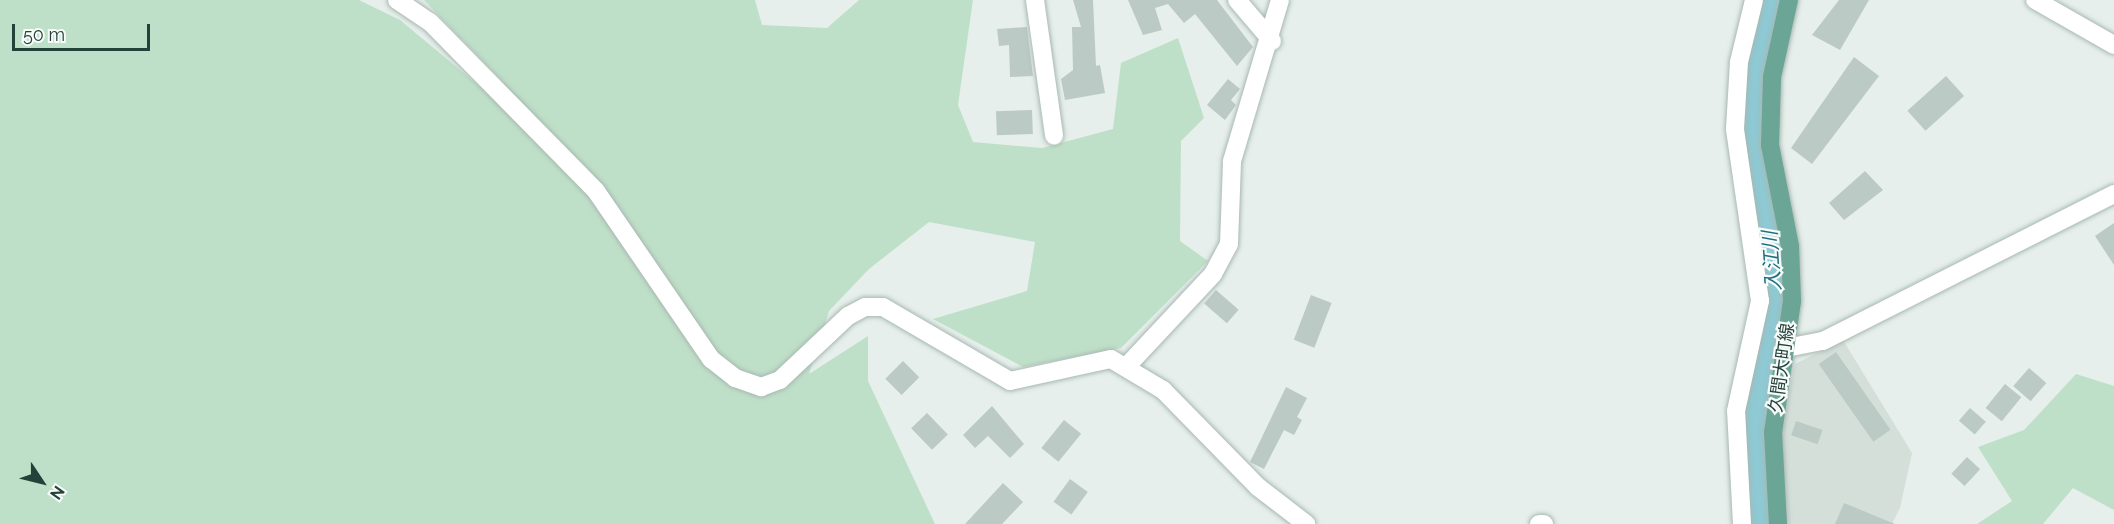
<!DOCTYPE html>
<meta charset="utf-8">
<style>
body{margin:0}
#map{position:relative;width:2114px;height:524px;overflow:hidden;background:#e6efeb;font-family:Raleway,"Noto Sans JP",sans-serif}
div>[style]{position:absolute}
[style*='--x']{left:calc(var(--x)*1px);top:calc(var(--y)*1px);width:calc(var(--w)*1px);rotate:calc(var(--a)*1deg)}
.built>*{inset:0;background:#d4dfda}
.green>*{inset:0;background:#bfe0c8}
.river>*{height:33px;margin:-16.5px;padding:0 16.5px;transform-origin:16.5px;border-radius:16.5px;background:#8ec9d4}
.building>*{inset:0;background:#bbcac4;transform-origin:0 0}
.roads{filter:drop-shadow(0 0 2px #a8b8b2) drop-shadow(0 0 2px #a8b8b2)}
.minor>*{height:18px;margin:-9px;padding:0 9px;transform-origin:9px;border-radius:9px;background:#fff}
.major>*{height:18px;margin:-9px;padding:0 9px;transform-origin:9px;border-radius:9px;background:#6aa596}
span{translate:-50% -50%;white-space:nowrap;text-align:center;line-height:1.15;-webkit-text-stroke:4.5px #f7fbf9;paint-order:stroke}
.street-label{font-size:18px;color:#24423a}
.water-label{font-size:20px;color:#1c6f80;font-style:italic}
.north{position:absolute;left:12px;top:452px;width:60px;height:60px;-webkit-text-stroke:4px #f7fbf9;paint-order:stroke;rotate:125deg;font-size:16px;font-weight:700;line-height:24px;text-align:center;color:#24423a}
.north::after{content:'';display:block;margin:auto;width:21px;height:27px;background:#24423a;clip-path:polygon(50% 0,100% 100%,50% 72%,0 100%)}
.scale{position:absolute;left:12px;top:24px;width:138px;height:27px;box-sizing:border-box;border:3px solid #24423a;border-top:0;padding-left:8px;font-size:18px;line-height:21px;white-space:nowrap;color:#24423a;-webkit-text-stroke:4px #f7fbf9;paint-order:stroke}
</style>
<div id="map">
<div class="built">
<i style="clip-path:polygon(1843px 340px,1912px 453px,1900px 508px,1892px 524px,1789px 524px,1781px 438px,1795px 364px)"></i>
</div>
<div class="green">
<i style="clip-path:polygon(0 0,359px 0,400px 20px,489px 94px,504px 83px,424px 0,755px 0,762px 25px,827px 28px,859px 0,973px 0,958px 105px,973px 142px,1042px 148px,1113px 129px,1121px 63px,1178px 38px,1204px 118px,1181px 141px,1180px 241px,1208px 261px,1121px 348px,1023px 367px,933px 319px,1027px 291px,1035px 242px,929px 222px,869px 269px,829px 311px,809px 374px,868px 336px,868px 381px,935px 524px,0 524px)"></i>
<i style="clip-path:polygon(2076px 374px,2114px 386px,2114px 510px,2073px 488px,2043px 524px,1977px 524px,2012px 501px,1978px 447px,2024px 430px)"></i>
</div>
<div class="river">
<i style="--x:1759;--y:524;--w:70;--a:-94.9"></i>
<i style="--x:1753;--y:454;--w:156;--a:-81.9"></i>
<i style="--x:1775;--y:300;--w:55;--a:-90"></i>
<i style="--x:1775;--y:245;--w:113;--a:-102.3"></i>
<i style="--x:1751;--y:135;--w:81;--a:-85.8"></i>
<i style="--x:1757;--y:54;--w:56;--a:-76.5"></i>
</div>
<div class="building">
<i style="clip-path:polygon(1073px 0,1093px 0,1096px 66px,1100px 65px,1105px 93px,1065px 100px,1061px 79px,1073px 70px,1072px 27px,1081px 27px)"></i>
<i style="clip-path:polygon(1128px 0,1217px 0,1253px 47px,1237px 66px,1195px 14px,1184px 23px,1168px 4px,1155px 8px,1162px 30px,1143px 35px)"></i>
<i style="clip-path:polygon(1839px 0,1869px 0,1840px 50px,1812px 35px)"></i>
<i style="clip-path:polygon(1027px 27px,1033px 76px,1010px 77px,1009px 45px,999px 46px,997px 29px)"></i>
<i style="clip-path:polygon(1854px 57px,1879px 76px,1812px 164px,1791px 148px)"></i>
<i style="left:1946px;top:76px;width:27px;height:52px;rotate:48deg"></i>
<i style="clip-path:polygon(1228px 79px,1240px 89px,1231px 100px,1236px 105px,1225px 120px,1207px 105px)"></i>
<i style="left:1032px;top:110px;width:24px;height:36px;rotate:88deg"></i>
<i style="clip-path:polygon(1865px 171px,1883px 190px,1844px 220px,1829px 203px)"></i>
<i style="clip-path:polygon(2114px 223px,2114px 265px,2095px 236px)"></i>
<i style="left:1216px;top:290px;width:30px;height:18px;rotate:41deg"></i>
<i style="left:1311px;top:295px;width:22px;height:48px;rotate:21deg"></i>
<i style="left:1836px;top:352px;width:95px;height:21px;rotate:55deg"></i>
<i style="left:903px;top:361px;width:23px;height:25px;rotate:45deg"></i>
<i style="left:2029px;top:368px;width:23px;height:24px;rotate:41deg"></i>
<i style="left:2005px;top:384px;width:21px;height:31px;rotate:39deg"></i>
<i style="clip-path:polygon(1286px 387px,1307px 398px,1297px 417px,1302px 420px,1294px 435px,1284px 430px,1264px 469px,1250px 462px)"></i>
<i style="clip-path:polygon(992px 406px,1024px 444px,1010px 458px,988px 436px,975px 448px,963px 435px)"></i>
<i style="left:1970px;top:408px;width:21px;height:17px;rotate:41deg"></i>
<i style="left:927px;top:413px;width:30px;height:22px;rotate:46deg"></i>
<i style="left:1064px;top:420px;width:22px;height:36px;rotate:39deg"></i>
<i style="left:1796px;top:421px;width:28px;height:15px;rotate:19deg"></i>
<i style="left:1967px;top:457px;width:18px;height:23px;rotate:43deg"></i>
<i style="left:1070px;top:479px;width:22px;height:28px;rotate:36deg"></i>
<i style="clip-path:polygon(1003px 483px,1023px 502px,1002px 524px,965px 524px)"></i>
<i style="clip-path:polygon(1844px 503px,1895px 524px,1835px 524px)"></i>
</div>
<div class="roads">
<div class="minor">
<i style="--x:397;--y:0;--w:40;--a:34"></i>
<i style="--x:430;--y:22;--w:237;--a:45.5"></i>
<i style="--x:596;--y:191;--w:204;--a:55.6"></i>
<i style="--x:711;--y:359;--w:31;--a:38"></i>
<i style="--x:735;--y:378;--w:28;--a:19"></i>
<i style="--x:761;--y:387;--w:20;--a:-20"></i>
<i style="--x:780;--y:380;--w:93;--a:-43.3"></i>
<i style="--x:848;--y:316;--w:19;--a:-28"></i>
<i style="--x:865;--y:307;--w:18;--a:0"></i>
<i style="--x:883;--y:307;--w:147;--a:30.2"></i>
<i style="--x:1010;--y:381;--w:103;--a:-12.3"></i>
<i style="--x:1111;--y:359;--w:61;--a:30.8"></i>
<i style="--x:1163;--y:390;--w:136;--a:45.6"></i>
<i style="--x:1258;--y:487;--w:61;--a:37.6"></i>
<i style="--x:1035;--y:0;--w:137;--a:82"></i>
<i style="--x:1237;--y:0;--w:54;--a:49.5"></i>
<i style="--x:2035;--y:0;--w:91;--a:29.7"></i>
<i style="--x:1786;--y:348;--w:38;--a:-11"></i>
<i style="--x:1823;--y:341;--w:326;--a:-26.8"></i>
<i style="--x:1127;--y:366;--w:126;--a:-46.9"></i>
<i style="--x:1213;--y:274;--w:34;--a:-62"></i>
<i style="--x:1229;--y:244;--w:83;--a:-87.9"></i>
<i style="--x:1232;--y:161;--w:168;--a:-73.4"></i>
<i style="--x:1539;--y:524;--w:5;--a:0"></i>
<i style="--x:1742;--y:524;--w:113;--a:-93"></i>
<i style="--x:1736;--y:411;--w:113;--a:-77.7"></i>
<i style="--x:1760;--y:301;--w:174;--a:-98.3"></i>
<i style="--x:1735;--y:129;--w:67;--a:-86.6"></i>
<i style="--x:1739;--y:62;--w:64;--a:-76.4"></i>
</div>
<div class="major">
<i style="--x:1778;--y:524;--w:91;--a:-93.1"></i>
<i style="--x:1773;--y:433;--w:133;--a:-81.8"></i>
<i style="--x:1792;--y:301;--w:55;--a:-92.1"></i>
<i style="--x:1790;--y:246;--w:103;--a:-101.2"></i>
<i style="--x:1770;--y:145;--w:68;--a:-88.3"></i>
<i style="--x:1772;--y:77;--w:79;--a:-77.6"></i>
</div>
</div>
<div class="street-label">
<span style="left:1782px;top:368px;rotate:-82deg">久間大町線</span>
</div>
<div class="water-label">
<span style="left:1772px;top:261px;rotate:-94deg">入江川</span>
</div>
<div class="north">N</div>
<div class="scale">50 m</div>
</div>
